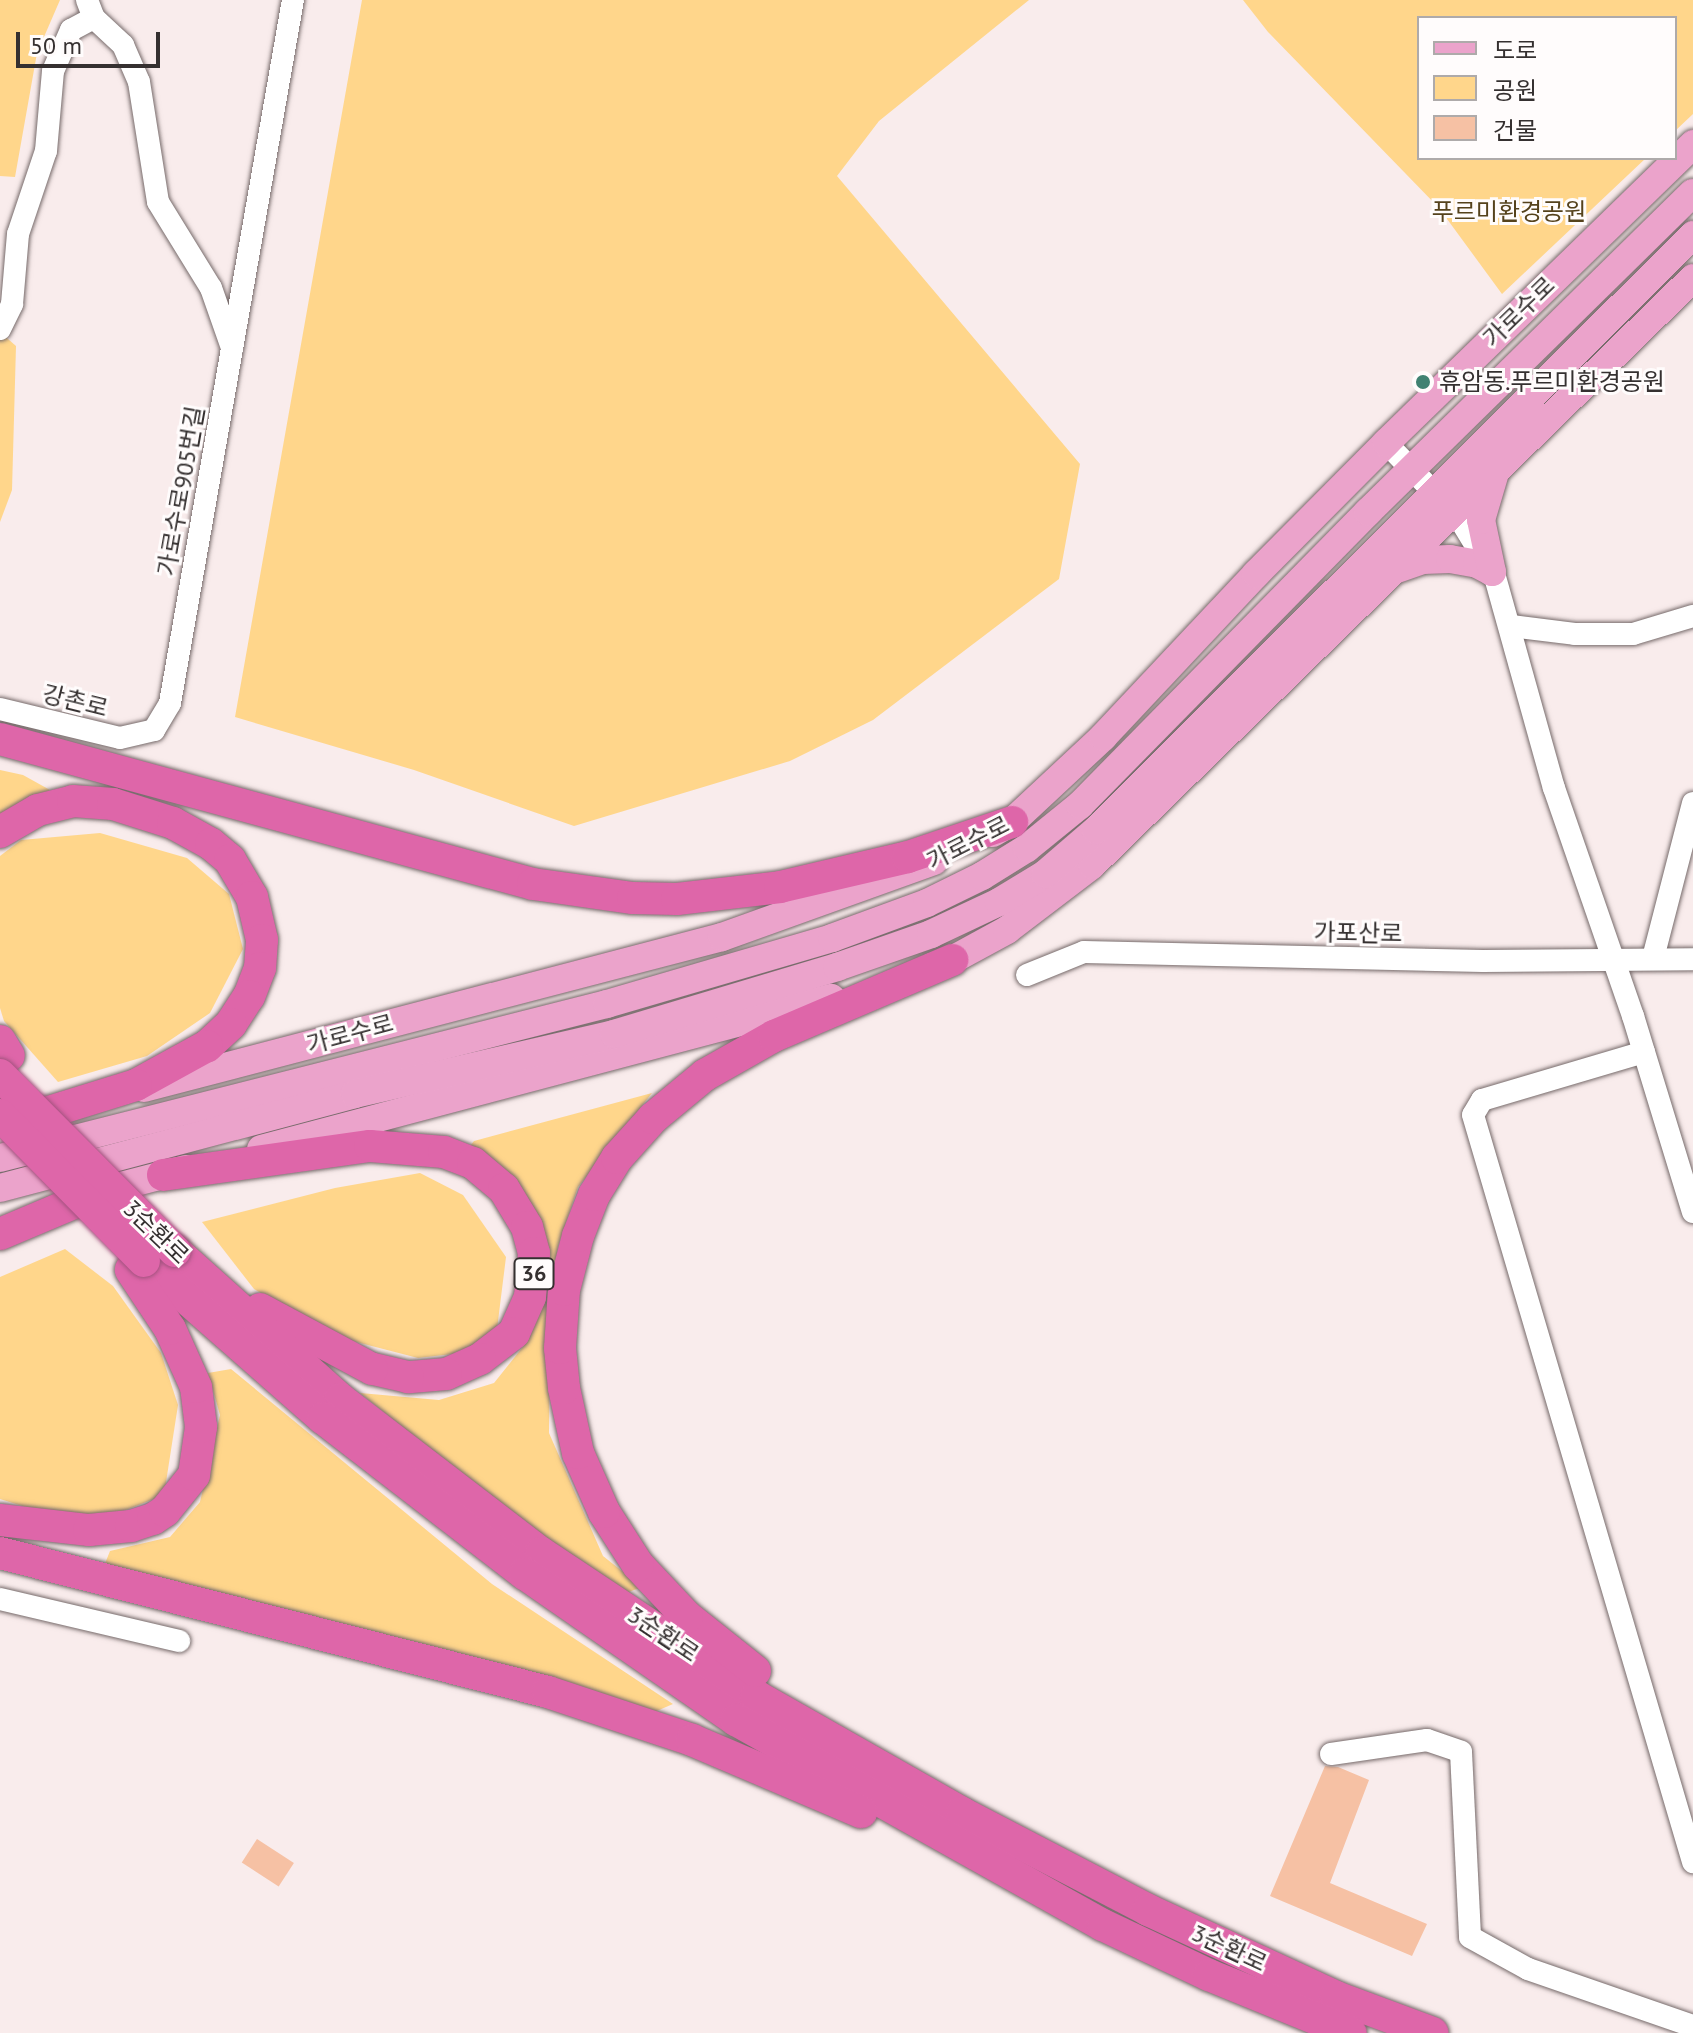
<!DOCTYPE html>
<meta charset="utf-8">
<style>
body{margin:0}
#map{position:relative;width:1693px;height:2033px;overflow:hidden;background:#f9ecec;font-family:"PT Sans","Noto Sans KR",sans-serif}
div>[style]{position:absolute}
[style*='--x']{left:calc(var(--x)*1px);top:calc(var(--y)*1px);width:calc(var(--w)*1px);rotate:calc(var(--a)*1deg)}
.green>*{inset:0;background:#ffd68b}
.building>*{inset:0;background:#f6c1a4;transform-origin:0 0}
.roads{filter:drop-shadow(0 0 2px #766a6a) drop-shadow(0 0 2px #766a6a)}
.minor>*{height:22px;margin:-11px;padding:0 11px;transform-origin:11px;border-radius:11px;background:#fff}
.major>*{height:28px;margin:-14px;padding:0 14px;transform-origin:14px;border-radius:14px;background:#eba3cb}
.highway>*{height:32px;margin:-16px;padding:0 16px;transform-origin:16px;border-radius:16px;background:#de66a9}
.bridges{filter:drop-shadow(0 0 2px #a3537f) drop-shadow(0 0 2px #a3537f)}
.highway-bridge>*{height:32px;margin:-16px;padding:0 16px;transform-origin:16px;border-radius:16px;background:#de66a9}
.dots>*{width:22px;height:22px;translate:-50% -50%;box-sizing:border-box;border:4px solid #fffcfc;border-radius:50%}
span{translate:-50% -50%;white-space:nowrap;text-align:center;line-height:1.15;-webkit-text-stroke:6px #fffcfc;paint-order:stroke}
.shield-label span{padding:2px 6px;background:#fffcfc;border:2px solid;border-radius:6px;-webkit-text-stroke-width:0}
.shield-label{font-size:22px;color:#353030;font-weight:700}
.park-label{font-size:24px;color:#55421c}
.street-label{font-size:24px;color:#353030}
.poi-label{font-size:24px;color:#353030}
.left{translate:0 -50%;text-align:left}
.legend{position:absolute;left:1417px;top:16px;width:260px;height:144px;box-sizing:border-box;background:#fffcfc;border:2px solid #aeaaaa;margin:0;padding:10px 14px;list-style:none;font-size:24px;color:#353030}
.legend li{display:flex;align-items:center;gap:16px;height:40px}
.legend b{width:40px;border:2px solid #aeaaaa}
.scale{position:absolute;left:16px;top:32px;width:144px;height:36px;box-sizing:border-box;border:4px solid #353030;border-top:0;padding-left:10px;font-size:24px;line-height:28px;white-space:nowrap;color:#353030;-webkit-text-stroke:6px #fffcfc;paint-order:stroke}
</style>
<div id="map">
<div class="green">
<i style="clip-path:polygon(0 0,60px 0,37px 53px,15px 177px,0 176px)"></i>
<i style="clip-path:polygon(362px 0,1029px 0,879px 121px,837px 176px,1080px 464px,1059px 579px,873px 720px,790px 761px,574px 826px,414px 770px,235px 717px)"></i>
<i style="clip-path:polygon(1243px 0,1693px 0,1693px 114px,1675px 131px,1675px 18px,1419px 18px,1419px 158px,1646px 158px,1502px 294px,1439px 208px,1268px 32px)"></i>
<i style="clip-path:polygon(0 332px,16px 346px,12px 490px,0 522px)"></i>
<i style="clip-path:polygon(0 770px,23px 775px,50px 790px,0 823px)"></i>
<i style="clip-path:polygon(100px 833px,187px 858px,229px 894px,243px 949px,210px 1013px,147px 1056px,58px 1082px,4px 1021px,0 1008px,0 856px,21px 840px)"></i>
<i style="clip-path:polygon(652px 1093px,578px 1187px,558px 1246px,550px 1309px,549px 1433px,603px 1556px,642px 1587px,626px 1593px,543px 1541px,360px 1393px,439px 1400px,494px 1383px,526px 1343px,540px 1229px,466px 1151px,474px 1141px)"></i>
<i style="clip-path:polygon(420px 1173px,463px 1195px,506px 1257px,497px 1329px,461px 1353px,418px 1358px,337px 1337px,254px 1289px,202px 1222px,335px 1188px)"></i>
<i style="clip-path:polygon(65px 1249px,113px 1286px,161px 1353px,178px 1405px,164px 1495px,113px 1515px,48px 1514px,0 1499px,0 1277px)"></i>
<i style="clip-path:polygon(231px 1369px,492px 1584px,673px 1704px,652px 1713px,104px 1566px,110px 1551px,170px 1537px,200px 1502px,220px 1415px,208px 1373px)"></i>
</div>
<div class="building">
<i style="clip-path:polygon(1325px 1766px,1338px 1767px,1369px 1780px,1330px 1883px,1427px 1924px,1412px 1956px,1270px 1896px)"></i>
<i style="left:257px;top:1839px;width:44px;height:28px;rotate:33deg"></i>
</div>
<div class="roads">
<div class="minor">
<i style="--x:87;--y:0;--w:19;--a:69"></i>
<i style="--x:94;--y:18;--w:40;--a:43"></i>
<i style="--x:123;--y:45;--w:40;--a:66.6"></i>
<i style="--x:139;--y:82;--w:121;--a:81"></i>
<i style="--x:158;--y:202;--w:101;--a:58.4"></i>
<i style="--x:211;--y:288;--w:64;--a:70.7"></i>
<i style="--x:0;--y:329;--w:28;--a:-64"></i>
<i style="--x:12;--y:304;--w:70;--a:-85.1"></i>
<i style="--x:18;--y:234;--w:88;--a:-71.4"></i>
<i style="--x:46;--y:151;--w:80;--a:-85"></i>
<i style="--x:53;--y:71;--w:45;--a:-66.3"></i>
<i style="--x:71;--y:30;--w:26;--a:-28"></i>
<i style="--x:1386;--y:443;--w:105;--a:45.8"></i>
<i style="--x:1459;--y:518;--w:69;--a:58.6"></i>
<i style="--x:1495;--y:577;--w:219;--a:74.4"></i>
<i style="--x:1554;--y:788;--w:241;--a:70.9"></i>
<i style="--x:1633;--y:1016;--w:205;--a:73"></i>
<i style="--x:1511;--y:626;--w:64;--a:7.1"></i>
<i style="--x:1575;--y:634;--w:58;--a:0"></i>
<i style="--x:1633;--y:634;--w:63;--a:-16.7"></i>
<i style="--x:0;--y:709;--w:123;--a:13.6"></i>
<i style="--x:120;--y:738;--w:35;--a:-13"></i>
<i style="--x:154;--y:730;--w:31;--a:-59"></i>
<i style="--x:170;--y:703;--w:714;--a:-80.08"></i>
<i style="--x:1653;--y:958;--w:160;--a:-75.5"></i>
<i style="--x:1027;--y:975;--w:61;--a:-22"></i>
<i style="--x:1084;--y:952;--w:399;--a:1.3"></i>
<i style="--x:1483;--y:961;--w:210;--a:-0.5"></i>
<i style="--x:1644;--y:1052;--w:169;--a:163.5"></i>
<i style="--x:1482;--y:1100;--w:17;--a:121"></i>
<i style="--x:1473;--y:1115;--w:779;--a:73.59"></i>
<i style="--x:0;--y:1599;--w:184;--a:13.2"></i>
<i style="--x:1331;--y:1754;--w:97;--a:-8.3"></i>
<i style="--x:1427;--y:1740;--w:36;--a:19"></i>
<i style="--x:1461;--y:1752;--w:185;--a:87.2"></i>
<i style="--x:1470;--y:1937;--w:66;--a:28.9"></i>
<i style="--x:1528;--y:1969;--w:175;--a:19.1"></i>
</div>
<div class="major">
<i style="--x:1397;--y:569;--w:28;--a:-19"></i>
<i style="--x:1423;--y:560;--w:27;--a:-2"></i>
<i style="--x:1450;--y:559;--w:27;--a:10"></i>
<i style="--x:1477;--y:564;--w:17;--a:28"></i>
<i style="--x:1492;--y:572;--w:53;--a:-101.9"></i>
<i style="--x:1481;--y:520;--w:46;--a:-73.5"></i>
<i style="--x:993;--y:833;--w:22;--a:-30"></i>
<i style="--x:1012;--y:822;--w:125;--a:-43"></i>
<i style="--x:1103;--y:737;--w:224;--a:-46.8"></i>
<i style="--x:1256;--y:574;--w:185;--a:-45.2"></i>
<i style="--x:1386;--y:443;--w:429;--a:-44.2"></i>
<i style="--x:932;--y:967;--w:21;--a:-19"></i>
<i style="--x:952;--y:960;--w:63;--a:-28.6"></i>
<i style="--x:1007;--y:930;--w:107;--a:-37.4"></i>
<i style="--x:1092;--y:865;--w:840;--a:-44.32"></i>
<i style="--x:144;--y:1088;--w:597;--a:-14.64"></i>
<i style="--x:722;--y:937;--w:225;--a:-19.7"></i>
<i style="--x:261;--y:1149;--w:590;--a:-14.84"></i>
<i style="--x:0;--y:1158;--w:626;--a:-14.24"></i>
<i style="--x:607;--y:1004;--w:234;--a:-16.3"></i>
<i style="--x:832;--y:938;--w:101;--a:-20.2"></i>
<i style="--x:927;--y:903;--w:61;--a:-26.1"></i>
<i style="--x:982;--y:876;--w:53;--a:-31.9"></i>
<i style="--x:1027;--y:848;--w:68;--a:-39.1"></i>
<i style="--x:1080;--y:805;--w:411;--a:-45.5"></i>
<i style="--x:1368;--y:512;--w:455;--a:-44.5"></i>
<i style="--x:0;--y:1188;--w:367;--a:-14.8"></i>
<i style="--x:355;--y:1094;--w:266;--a:-13"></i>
<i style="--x:614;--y:1034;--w:233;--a:-16.7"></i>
<i style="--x:837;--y:967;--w:100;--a:-19.3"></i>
<i style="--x:931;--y:934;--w:75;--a:-25.2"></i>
<i style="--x:999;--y:902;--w:54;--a:-31.3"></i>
<i style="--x:1045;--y:874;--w:67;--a:-40.8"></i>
<i style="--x:1096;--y:830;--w:843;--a:-44.9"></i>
<i style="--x:94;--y:1193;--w:95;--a:-14.6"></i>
</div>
<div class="highway">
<i style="--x:0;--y:739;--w:552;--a:15.22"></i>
<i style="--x:533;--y:884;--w:101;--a:8"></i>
<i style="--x:633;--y:898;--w:44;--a:1.3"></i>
<i style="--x:677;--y:899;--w:104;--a:-6.6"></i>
<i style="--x:780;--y:887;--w:131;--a:-13.2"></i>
<i style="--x:908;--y:857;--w:110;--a:-18.6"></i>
<i style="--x:0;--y:832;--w:44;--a:-30.1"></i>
<i style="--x:38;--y:810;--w:36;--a:-14"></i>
<i style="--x:73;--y:801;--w:40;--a:4.3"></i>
<i style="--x:113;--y:804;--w:63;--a:17.6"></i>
<i style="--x:173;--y:823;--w:43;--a:28.9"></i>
<i style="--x:211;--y:844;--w:25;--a:40"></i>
<i style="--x:230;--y:860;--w:43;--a:59.3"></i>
<i style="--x:252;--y:897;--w:44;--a:76.9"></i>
<i style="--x:262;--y:940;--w:28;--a:94"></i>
<i style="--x:260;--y:968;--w:30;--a:111"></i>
<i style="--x:249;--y:996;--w:33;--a:123"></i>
<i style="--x:231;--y:1024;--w:33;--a:137"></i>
<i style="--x:207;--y:1046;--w:81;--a:151.2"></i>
<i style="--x:136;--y:1085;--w:115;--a:162.8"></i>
<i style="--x:0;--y:1041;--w:17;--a:59"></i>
<i style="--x:163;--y:1175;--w:209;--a:-8"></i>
<i style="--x:370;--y:1146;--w:74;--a:4.6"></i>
<i style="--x:444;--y:1152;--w:31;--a:21"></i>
<i style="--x:473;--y:1163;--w:40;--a:40"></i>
<i style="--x:504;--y:1189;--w:44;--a:58.8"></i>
<i style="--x:527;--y:1227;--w:27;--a:75"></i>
<i style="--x:534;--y:1253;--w:44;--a:95.2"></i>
<i style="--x:530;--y:1297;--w:39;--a:114"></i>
<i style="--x:514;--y:1333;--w:43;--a:142.6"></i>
<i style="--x:480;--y:1359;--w:37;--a:156"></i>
<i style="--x:446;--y:1374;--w:38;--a:175"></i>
<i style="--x:408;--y:1377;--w:37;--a:-167"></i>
<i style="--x:372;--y:1369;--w:127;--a:-151.8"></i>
<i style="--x:0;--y:1234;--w:105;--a:-22.9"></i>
<i style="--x:175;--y:1251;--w:222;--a:41.9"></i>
<i style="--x:340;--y:1399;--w:253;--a:37.5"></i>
<i style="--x:541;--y:1553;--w:258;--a:33.6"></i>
<i style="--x:756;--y:1696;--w:237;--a:29.6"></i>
<i style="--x:962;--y:1813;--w:210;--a:27.5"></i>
<i style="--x:1148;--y:1910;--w:207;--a:24.8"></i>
<i style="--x:1336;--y:1997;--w:103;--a:20.4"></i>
<i style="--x:144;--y:1261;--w:238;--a:41.3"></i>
<i style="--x:323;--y:1418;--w:255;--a:37.7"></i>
<i style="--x:525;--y:1574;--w:257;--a:34.7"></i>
<i style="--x:736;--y:1720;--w:420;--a:29.2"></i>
<i style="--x:1103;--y:1925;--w:117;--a:25.3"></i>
<i style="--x:1209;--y:1975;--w:153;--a:22.2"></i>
<i style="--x:0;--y:1520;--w:90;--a:6.4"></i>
<i style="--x:89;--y:1530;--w:42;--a:-5.4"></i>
<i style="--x:131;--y:1526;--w:23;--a:-18"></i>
<i style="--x:153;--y:1519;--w:14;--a:-34"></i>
<i style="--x:165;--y:1511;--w:46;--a:-51.1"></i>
<i style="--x:194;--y:1475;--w:49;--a:-81.7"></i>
<i style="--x:201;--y:1427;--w:40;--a:-97.1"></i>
<i style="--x:196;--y:1387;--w:64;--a:-114.1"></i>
<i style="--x:170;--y:1329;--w:71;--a:-123.5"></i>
<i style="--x:0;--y:1553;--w:565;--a:14.23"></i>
<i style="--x:548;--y:1692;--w:152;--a:18.4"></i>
<i style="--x:692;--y:1740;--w:184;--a:23.1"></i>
<i style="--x:755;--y:1671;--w:87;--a:-141.5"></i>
<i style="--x:687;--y:1617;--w:71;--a:-133.3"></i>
<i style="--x:638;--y:1565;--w:63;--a:-122.7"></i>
<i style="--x:604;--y:1512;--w:64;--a:-113.8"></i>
<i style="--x:578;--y:1453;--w:66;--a:-102.2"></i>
<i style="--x:564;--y:1388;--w:40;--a:-95.7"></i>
<i style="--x:560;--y:1348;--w:58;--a:-86.1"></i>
<i style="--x:564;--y:1290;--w:56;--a:-75.5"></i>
<i style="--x:578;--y:1236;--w:44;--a:-68.7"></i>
<i style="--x:594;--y:1195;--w:44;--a:-58.1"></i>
<i style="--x:617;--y:1158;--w:54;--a:-48"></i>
<i style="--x:653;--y:1118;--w:67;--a:-39.6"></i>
<i style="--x:705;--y:1075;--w:79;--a:-29.5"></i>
<i style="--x:774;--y:1036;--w:194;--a:-23.1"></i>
</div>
</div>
<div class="bridges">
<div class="highway-bridge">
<i style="--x:0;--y:1075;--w:248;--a:45.2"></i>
<i style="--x:0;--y:1115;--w:205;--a:45.4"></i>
</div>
</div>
<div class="dots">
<i style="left:1423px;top:382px;background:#418272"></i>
</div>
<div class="shield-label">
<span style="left:534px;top:1274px">36</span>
</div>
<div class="park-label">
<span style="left:1509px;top:212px">푸르미환경공원</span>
</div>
<div class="street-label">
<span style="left:1519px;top:312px;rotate:-44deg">가로수로</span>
<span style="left:181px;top:491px;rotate:-80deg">가로수로905번길</span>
<span style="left:75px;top:701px;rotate:14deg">강촌로</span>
<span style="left:968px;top:843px;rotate:-27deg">가로수로</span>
<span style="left:1358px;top:933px;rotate:1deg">가포산로</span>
<span style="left:350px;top:1034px;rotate:-15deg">가로수로</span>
<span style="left:156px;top:1232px;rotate:44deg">3순환로</span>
<span style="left:663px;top:1634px;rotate:34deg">3순환로</span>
<span style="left:1229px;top:1948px;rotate:25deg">3순환로</span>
</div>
<div class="poi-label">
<span class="left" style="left:1439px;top:382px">휴암동.푸르미환경공원</span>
</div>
<ul class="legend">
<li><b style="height:10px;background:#eba3cb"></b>도로</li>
<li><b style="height:22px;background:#ffd68b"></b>공원</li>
<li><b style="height:22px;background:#f6c1a4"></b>건물</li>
</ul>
<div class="scale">50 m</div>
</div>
